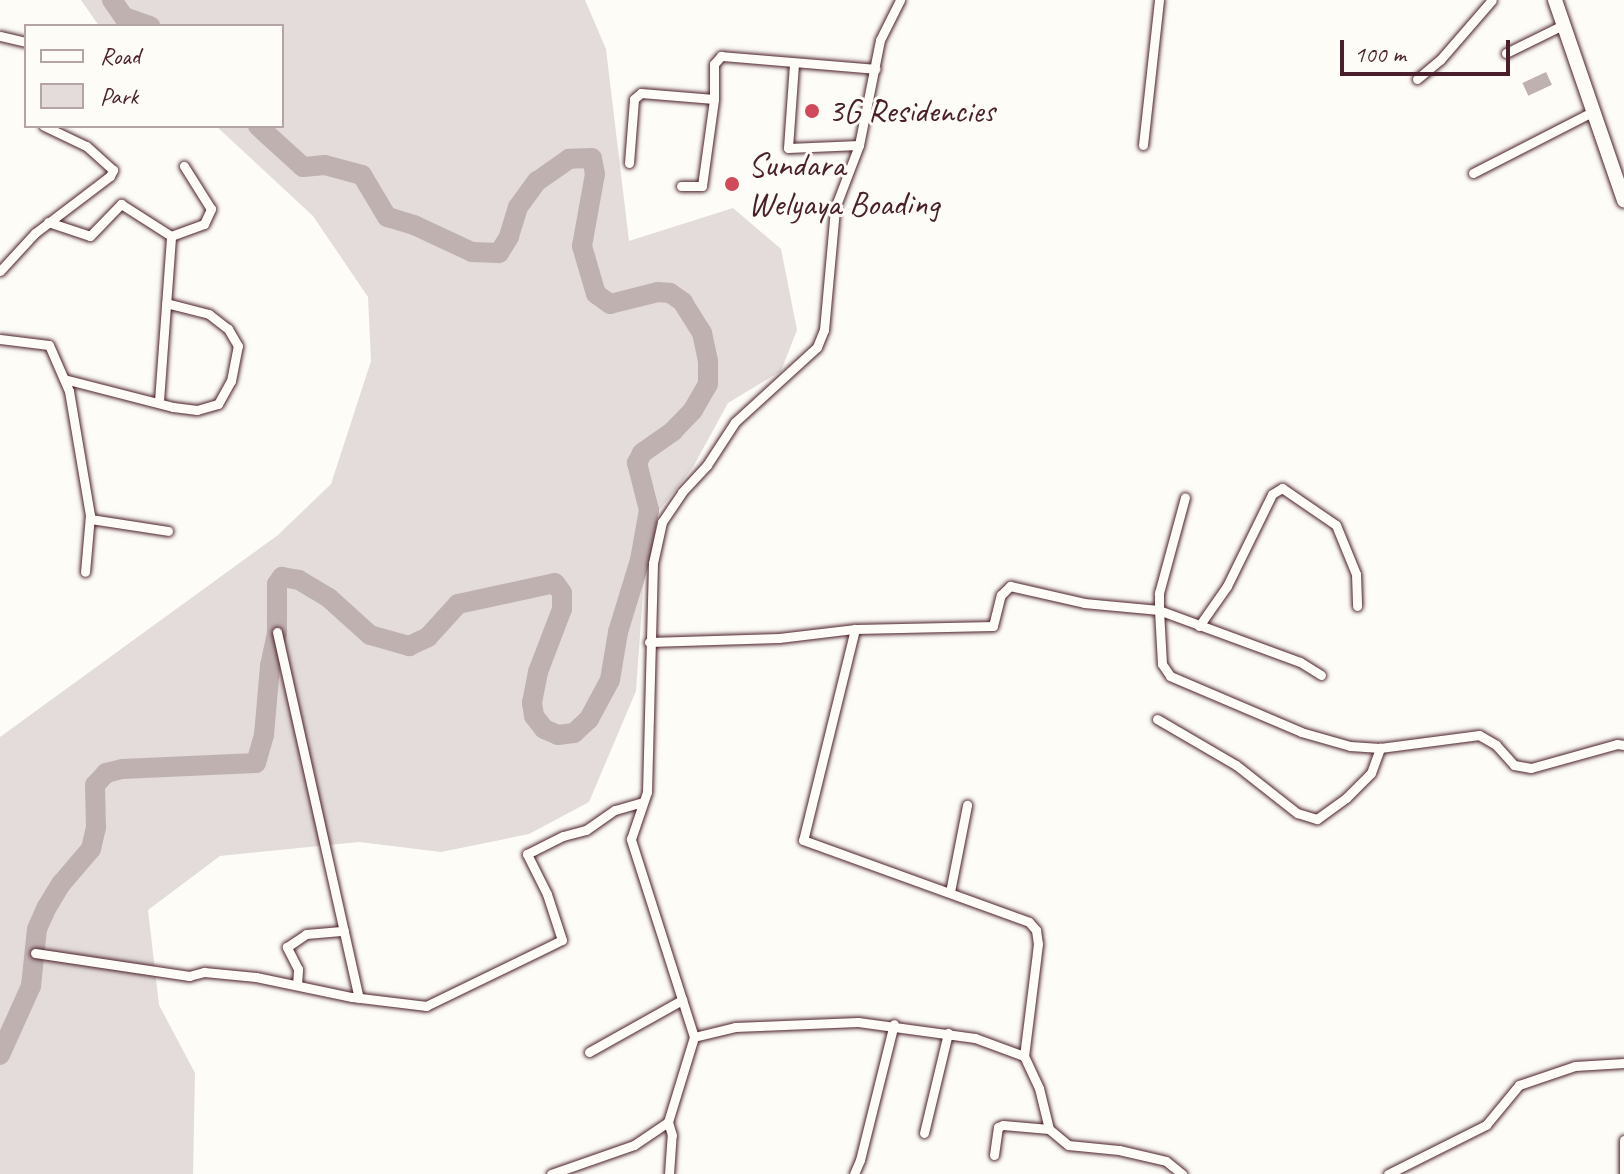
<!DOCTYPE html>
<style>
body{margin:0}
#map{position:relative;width:1624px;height:1174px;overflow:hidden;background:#fdfcf7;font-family:Caveat,sans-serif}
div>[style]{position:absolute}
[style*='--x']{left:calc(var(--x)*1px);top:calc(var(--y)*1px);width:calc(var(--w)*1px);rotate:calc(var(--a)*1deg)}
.green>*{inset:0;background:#e3dcda}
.water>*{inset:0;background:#c0b1b1;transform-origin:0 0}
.river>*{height:20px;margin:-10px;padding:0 10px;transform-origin:10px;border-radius:10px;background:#c0b1b1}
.roads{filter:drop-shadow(0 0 2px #4a1f2b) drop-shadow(0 0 2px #4a1f2b)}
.minor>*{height:9px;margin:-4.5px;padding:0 4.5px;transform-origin:4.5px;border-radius:4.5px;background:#fdfcf7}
.primary>*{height:14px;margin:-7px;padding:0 7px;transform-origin:7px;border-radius:7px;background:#fdfcf7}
.dots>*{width:22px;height:22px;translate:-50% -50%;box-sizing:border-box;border:4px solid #fdfcf7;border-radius:50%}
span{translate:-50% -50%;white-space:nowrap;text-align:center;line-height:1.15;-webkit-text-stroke:6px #fdfcf7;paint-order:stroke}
.poi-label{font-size:34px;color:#4a1f2b}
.left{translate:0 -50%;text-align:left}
.legend{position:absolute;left:24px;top:24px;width:260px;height:104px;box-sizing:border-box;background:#fdfcf7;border:2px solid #b5a4a5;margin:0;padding:10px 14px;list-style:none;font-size:24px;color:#4a1f2b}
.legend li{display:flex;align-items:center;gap:16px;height:40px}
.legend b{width:40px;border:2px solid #b5a4a5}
.scale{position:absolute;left:1340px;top:40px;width:170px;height:36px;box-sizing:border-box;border:4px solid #4a1f2b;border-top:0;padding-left:10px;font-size:24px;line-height:28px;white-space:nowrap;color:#4a1f2b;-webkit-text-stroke:6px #fdfcf7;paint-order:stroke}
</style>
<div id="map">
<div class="green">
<i style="clip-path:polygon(81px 0,585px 0,606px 49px,629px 241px,733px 208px,781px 249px,797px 330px,781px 371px,728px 403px,693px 467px,658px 512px,644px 578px,636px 691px,589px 802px,529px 834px,441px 852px,359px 842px,220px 856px,148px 910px,159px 1005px,195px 1073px,193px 1174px,0 1174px,0 737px,278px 535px,331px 484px,371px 361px,368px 297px,313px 216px,216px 126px,282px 126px,282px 26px,99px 26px)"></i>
</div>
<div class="water">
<i style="left:1546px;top:72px;width:14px;height:26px;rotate:65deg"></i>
</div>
<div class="river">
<i style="--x:112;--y:0;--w:21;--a:55"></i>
<i style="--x:124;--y:17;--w:28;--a:19"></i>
<i style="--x:0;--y:1055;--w:76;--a:-65.8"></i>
<i style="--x:31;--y:986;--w:57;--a:-84"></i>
<i style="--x:37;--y:929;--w:24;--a:-66"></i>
<i style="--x:47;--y:907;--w:27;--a:-59"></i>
<i style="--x:61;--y:884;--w:46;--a:-49.4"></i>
<i style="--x:91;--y:849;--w:23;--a:-77"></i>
<i style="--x:96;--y:827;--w:42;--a:-91.4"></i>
<i style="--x:95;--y:785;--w:16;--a:-47"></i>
<i style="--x:106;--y:773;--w:16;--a:-14"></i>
<i style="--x:122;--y:769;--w:134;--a:-2.6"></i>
<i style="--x:256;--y:763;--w:29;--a:-74"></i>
<i style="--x:264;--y:735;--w:69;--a:-85"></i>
<i style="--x:270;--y:666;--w:35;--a:-78"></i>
<i style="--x:277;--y:632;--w:48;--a:-90"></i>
<i style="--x:277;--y:584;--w:9;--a:-54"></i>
<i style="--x:282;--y:577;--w:17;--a:10"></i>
<i style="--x:299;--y:580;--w:35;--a:31"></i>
<i style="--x:329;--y:598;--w:55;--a:42.1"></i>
<i style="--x:370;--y:635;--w:41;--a:15.8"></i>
<i style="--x:409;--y:646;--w:21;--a:-25"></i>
<i style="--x:428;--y:637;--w:45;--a:-47.7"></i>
<i style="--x:458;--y:604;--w:99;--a:-12.2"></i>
<i style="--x:555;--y:583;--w:12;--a:55"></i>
<i style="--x:562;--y:593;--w:16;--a:90"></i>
<i style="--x:562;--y:609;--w:67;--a:110.9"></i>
<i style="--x:538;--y:672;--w:32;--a:101"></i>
<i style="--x:532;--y:703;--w:13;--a:81"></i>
<i style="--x:534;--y:716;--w:16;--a:52"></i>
<i style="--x:544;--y:729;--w:15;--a:23"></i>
<i style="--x:558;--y:735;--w:16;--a:-7"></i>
<i style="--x:574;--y:733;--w:21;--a:-43"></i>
<i style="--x:589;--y:719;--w:44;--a:-61.7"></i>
<i style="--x:610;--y:680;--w:49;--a:-80.5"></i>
<i style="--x:618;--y:632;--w:75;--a:-73"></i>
<i style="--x:640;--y:560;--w:51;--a:-79.8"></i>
<i style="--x:649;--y:510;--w:49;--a:-104.3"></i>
<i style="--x:637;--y:463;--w:11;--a:-63"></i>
<i style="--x:642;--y:453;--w:38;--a:-35"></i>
<i style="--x:673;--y:431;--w:29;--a:-46"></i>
<i style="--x:693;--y:410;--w:30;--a:-60"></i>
<i style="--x:708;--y:384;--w:23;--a:-90"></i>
<i style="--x:708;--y:361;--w:29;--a:-102"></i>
<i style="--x:702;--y:333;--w:36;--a:-122"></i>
<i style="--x:683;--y:302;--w:16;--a:-145"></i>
<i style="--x:670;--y:293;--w:12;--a:-175"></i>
<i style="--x:658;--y:292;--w:49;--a:166"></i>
<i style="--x:610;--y:304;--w:17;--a:-144"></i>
<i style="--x:596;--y:294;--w:50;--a:-106.3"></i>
<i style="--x:582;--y:246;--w:73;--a:-79.8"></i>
<i style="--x:595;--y:174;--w:16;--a:-101"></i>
<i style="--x:592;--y:158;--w:23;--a:178"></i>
<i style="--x:569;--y:159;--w:39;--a:145"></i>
<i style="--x:537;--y:181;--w:32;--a:126"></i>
<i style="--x:518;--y:207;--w:31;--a:107"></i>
<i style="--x:509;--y:237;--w:19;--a:122"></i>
<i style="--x:499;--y:253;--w:27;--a:-178"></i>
<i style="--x:472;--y:252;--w:64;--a:-155"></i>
<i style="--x:414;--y:225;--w:28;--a:-163"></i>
<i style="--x:387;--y:217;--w:49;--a:-120.8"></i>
<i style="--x:362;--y:175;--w:38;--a:-165"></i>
<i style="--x:325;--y:165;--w:22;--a:175"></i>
<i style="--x:303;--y:167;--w:61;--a:-137.7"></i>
</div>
<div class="roads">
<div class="minor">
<i style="--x:0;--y:36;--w:27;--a:13"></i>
<i style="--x:1506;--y:53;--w:64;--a:-26.2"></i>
<i style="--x:794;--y:64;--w:84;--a:94.1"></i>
<i style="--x:788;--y:148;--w:71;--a:-2.4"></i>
<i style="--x:1417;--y:79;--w:30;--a:-40"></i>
<i style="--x:1440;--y:60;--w:79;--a:-49.1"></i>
<i style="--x:1143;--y:145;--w:146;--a:-83.7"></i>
<i style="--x:629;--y:163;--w:64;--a:-85.5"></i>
<i style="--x:634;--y:99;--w:9;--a:-41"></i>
<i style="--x:641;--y:93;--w:73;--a:4.7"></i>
<i style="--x:714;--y:99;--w:35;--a:-90"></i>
<i style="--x:714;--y:64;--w:11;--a:-49"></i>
<i style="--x:721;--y:56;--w:155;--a:4.8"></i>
<i style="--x:1473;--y:173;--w:136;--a:-27.1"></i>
<i style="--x:681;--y:186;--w:21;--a:0"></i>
<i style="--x:702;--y:186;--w:88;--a:-82.1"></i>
<i style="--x:48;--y:222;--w:44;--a:18.4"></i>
<i style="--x:90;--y:236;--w:45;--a:-45.9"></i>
<i style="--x:121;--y:204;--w:59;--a:32.6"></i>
<i style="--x:171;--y:236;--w:35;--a:-20"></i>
<i style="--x:204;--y:224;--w:17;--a:-65"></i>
<i style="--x:211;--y:209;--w:51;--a:-122.1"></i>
<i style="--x:0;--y:271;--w:52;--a:-47.4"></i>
<i style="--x:35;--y:233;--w:94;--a:-37.2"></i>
<i style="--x:110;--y:176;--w:7;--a:-63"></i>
<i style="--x:113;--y:170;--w:36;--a:-138"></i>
<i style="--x:86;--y:146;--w:47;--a:-154.5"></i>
<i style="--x:0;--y:339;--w:49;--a:7"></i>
<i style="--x:49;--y:345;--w:50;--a:66.5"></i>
<i style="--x:69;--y:391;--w:126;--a:80.4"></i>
<i style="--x:90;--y:515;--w:57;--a:95"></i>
<i style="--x:64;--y:379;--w:113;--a:14.4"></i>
<i style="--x:173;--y:407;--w:24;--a:7"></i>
<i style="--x:197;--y:410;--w:22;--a:-16"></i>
<i style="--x:218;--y:404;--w:26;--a:-61"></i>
<i style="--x:231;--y:381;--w:36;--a:-79"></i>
<i style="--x:238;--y:346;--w:20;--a:-120"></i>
<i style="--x:228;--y:329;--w:24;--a:-142"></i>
<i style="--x:209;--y:314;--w:44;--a:-165.7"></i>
<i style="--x:159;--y:401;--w:165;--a:-85.8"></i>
<i style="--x:90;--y:519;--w:79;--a:8.7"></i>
<i style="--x:1199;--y:626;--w:49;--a:-55"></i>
<i style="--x:1227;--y:586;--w:102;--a:-63.9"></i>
<i style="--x:1272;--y:494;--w:12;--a:-31"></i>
<i style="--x:1282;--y:488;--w:65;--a:34.4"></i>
<i style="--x:1336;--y:525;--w:53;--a:67.8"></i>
<i style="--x:1356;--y:574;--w:32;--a:88"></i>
<i style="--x:855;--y:629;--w:138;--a:-1.2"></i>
<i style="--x:993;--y:626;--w:32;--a:-76"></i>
<i style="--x:1001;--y:595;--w:13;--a:-45"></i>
<i style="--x:1010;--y:586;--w:76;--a:12.9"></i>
<i style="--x:1084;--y:603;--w:75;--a:5.3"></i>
<i style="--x:1159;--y:610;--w:17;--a:-90"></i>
<i style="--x:1159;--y:593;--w:99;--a:-74.8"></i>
<i style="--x:277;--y:632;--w:375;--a:77.4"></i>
<i style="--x:649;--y:642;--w:130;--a:-1.8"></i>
<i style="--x:779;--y:638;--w:77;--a:-6.8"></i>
<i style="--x:855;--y:629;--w:217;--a:103.8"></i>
<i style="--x:803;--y:840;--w:240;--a:19.9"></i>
<i style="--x:1029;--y:922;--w:11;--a:49"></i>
<i style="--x:1036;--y:930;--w:14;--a:82"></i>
<i style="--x:1038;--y:944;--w:113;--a:97.1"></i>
<i style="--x:1321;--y:675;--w:25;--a:-148"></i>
<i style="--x:1300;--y:662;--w:150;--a:-159.8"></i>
<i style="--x:1159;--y:610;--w:54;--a:86.8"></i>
<i style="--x:1162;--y:664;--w:14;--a:56"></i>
<i style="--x:1170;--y:676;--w:142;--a:23.1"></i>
<i style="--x:1301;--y:732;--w:51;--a:15.9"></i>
<i style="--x:1350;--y:746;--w:30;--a:4"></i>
<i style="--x:1380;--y:748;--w:100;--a:-7.5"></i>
<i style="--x:1479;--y:735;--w:20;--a:30"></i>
<i style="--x:1496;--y:745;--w:27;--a:48"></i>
<i style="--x:1514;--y:765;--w:17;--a:10"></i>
<i style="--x:1531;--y:768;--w:89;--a:-15.6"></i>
<i style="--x:1617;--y:744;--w:7;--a:8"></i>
<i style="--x:1157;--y:719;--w:91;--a:30.2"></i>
<i style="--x:1236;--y:765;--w:78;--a:38.2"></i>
<i style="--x:1297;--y:813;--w:21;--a:17"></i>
<i style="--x:1317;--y:819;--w:36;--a:-36"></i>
<i style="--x:1346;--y:798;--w:35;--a:-45"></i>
<i style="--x:1371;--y:773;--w:27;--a:-70"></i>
<i style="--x:950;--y:892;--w:89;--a:-78.9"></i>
<i style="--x:35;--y:953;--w:156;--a:8.5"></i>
<i style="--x:189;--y:976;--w:16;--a:-15"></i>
<i style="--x:204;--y:972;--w:52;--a:5.5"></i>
<i style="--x:256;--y:977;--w:98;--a:11.8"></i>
<i style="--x:352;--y:997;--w:75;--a:6.9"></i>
<i style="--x:426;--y:1006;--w:151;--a:-25.9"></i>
<i style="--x:562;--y:940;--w:48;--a:-108.1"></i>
<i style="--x:547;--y:894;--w:45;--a:-116.6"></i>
<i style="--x:527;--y:854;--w:40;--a:-26.6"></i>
<i style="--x:563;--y:836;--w:24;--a:-15"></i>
<i style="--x:586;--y:830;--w:35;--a:-35"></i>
<i style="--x:615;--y:810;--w:29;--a:-16"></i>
<i style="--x:297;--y:985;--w:16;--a:-86"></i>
<i style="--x:298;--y:969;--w:25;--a:-117"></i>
<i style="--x:287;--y:947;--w:23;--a:-34"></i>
<i style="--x:306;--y:934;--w:38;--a:-5"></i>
<i style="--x:694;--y:1037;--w:42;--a:-13.7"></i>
<i style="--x:735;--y:1027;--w:123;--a:-2.3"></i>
<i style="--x:858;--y:1022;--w:118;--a:7.8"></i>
<i style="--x:975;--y:1038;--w:52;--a:20.2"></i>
<i style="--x:1024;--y:1056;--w:35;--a:65"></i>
<i style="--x:1039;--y:1088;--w:42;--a:76.3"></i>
<i style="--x:589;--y:1052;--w:107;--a:-29.2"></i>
<i style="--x:924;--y:1133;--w:103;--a:-76.5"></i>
<i style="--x:994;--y:1155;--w:28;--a:-82"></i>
<i style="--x:998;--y:1127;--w:5;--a:-22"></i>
<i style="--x:1003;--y:1125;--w:46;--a:5"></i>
<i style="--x:1049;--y:1129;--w:25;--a:40"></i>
<i style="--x:1068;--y:1145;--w:51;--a:5.6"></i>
<i style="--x:1119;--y:1150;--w:48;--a:13.2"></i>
<i style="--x:1166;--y:1161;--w:21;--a:39"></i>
<i style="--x:551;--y:1174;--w:88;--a:-19.3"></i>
<i style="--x:634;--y:1145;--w:41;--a:-34.1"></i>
<i style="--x:669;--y:1174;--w:39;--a:-86"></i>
<i style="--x:672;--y:1135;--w:14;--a:-107"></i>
<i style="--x:668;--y:1122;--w:89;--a:-73"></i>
<i style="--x:694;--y:1037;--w:208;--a:-107.7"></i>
<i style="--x:631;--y:839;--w:50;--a:-71.2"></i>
<i style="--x:647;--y:792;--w:229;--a:-88.5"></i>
<i style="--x:653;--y:563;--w:42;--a:-77.6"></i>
<i style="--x:662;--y:522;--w:36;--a:-56"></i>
<i style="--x:682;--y:492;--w:37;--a:-47"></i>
<i style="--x:707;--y:465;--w:51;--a:-56.9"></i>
<i style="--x:735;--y:422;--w:111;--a:-42.4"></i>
<i style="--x:817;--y:347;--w:18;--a:-68"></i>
<i style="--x:824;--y:330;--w:122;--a:-84.8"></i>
<i style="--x:835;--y:208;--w:67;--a:-69.1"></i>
<i style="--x:859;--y:145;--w:107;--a:-78.7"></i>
<i style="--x:880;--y:40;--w:45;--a:-63.4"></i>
<i style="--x:854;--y:1174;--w:15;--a:-67"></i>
<i style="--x:860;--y:1160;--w:140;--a:-76"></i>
<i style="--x:1388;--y:1174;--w:110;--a:-26.6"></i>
<i style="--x:1486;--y:1125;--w:52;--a:-50.5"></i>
<i style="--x:1519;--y:1085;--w:59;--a:-18.7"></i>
<i style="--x:1575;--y:1066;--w:49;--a:-3.5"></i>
<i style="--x:1624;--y:1174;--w:34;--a:-90"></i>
</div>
<div class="primary">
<i style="--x:1555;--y:0;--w:212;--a:71"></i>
</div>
</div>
<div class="dots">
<i style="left:812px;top:111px;background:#d1495b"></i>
<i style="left:732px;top:184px;background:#d1495b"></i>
</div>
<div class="poi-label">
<span class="left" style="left:828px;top:111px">3G Residencies</span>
<span class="left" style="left:748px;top:184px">Sundara<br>Welyaya Boading</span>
</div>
<ul class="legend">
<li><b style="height:10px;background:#fdfcf7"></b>Road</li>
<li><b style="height:22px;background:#e3dcda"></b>Park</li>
</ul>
<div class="scale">100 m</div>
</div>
